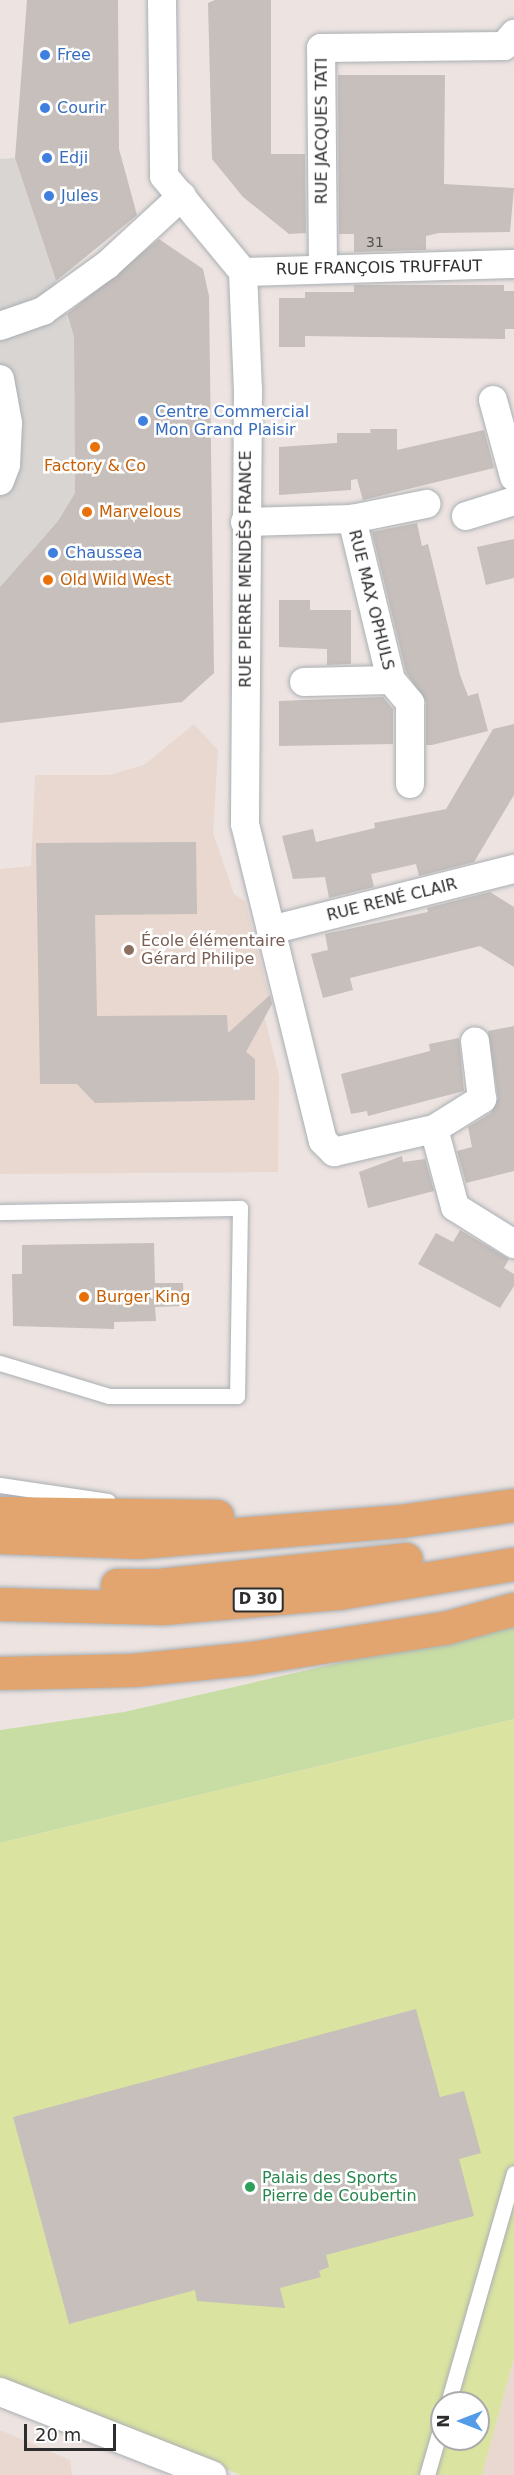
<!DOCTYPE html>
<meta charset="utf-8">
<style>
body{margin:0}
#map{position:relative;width:514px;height:2475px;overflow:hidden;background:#ede4e1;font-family:"DejaVu Sans",sans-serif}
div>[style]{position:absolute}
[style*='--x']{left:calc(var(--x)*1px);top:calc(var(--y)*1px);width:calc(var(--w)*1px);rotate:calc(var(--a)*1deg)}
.education>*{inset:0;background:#e8d8d0}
.green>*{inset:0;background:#c8dda4}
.pitch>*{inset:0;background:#dbe3a1}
.plaza>*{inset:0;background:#d9d5d3}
.building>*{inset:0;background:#c6bfbc}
.roads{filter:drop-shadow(0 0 2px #aaafb4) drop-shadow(0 0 2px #aaafb4)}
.lane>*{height:15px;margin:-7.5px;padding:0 7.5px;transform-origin:7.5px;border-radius:7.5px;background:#fff}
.street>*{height:28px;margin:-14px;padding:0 14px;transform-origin:14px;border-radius:14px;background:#fff}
.primary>*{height:33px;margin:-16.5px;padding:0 16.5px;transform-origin:16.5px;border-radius:16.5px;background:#e2a570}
.dots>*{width:16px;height:16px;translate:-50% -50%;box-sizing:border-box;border:3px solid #fff;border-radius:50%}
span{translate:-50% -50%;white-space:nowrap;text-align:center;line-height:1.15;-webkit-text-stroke:5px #fff;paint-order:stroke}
.number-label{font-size:14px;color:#535251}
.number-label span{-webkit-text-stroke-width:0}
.shield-label span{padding:2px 4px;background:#fff;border:2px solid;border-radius:4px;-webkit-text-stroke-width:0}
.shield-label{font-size:15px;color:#2d2d2d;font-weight:700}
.shop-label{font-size:16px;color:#366cbe}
.left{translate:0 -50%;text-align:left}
.street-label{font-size:16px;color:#2d2d2d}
.food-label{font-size:16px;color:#c56008}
.education-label{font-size:16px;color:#785e54}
.leisure-label{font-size:16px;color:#27864d}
.north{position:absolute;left:430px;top:2391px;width:60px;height:60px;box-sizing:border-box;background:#fff;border:2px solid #ababab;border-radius:50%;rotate:270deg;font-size:16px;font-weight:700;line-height:24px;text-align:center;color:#2d2d2d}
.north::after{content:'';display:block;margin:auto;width:21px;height:27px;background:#539ce7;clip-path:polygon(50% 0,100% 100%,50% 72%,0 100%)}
.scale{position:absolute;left:24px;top:2424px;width:92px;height:27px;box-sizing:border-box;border:3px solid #2d2d2d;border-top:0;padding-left:8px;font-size:18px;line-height:21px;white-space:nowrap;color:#2d2d2d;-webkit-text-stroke:4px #fff;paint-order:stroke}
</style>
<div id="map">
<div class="education">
<i style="clip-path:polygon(194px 724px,218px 750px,213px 833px,234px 894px,245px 901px,270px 999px,263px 1011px,279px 1076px,278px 1172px,0 1174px,0 869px,31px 866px,35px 775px,109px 775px,144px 765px)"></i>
<i style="clip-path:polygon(514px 2358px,514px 2475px,482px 2475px)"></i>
<i style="clip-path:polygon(0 2430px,70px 2460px,72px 2475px,0 2475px)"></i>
</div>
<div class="green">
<i style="clip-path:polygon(514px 1623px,514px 1719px,0 1843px,0 1730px,124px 1712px)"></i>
</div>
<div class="pitch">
<i style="clip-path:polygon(evenodd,514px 1719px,514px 2358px,482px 2475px,241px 2475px,0 2382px,0 1843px,514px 1719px,442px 2403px,478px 2403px,478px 2439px,442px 2439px,442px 2403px)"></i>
</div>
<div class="plaza">
<i style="clip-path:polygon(15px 158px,74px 337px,75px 493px,58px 521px,0 587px,0 159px)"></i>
</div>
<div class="building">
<i style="clip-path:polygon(27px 0,118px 0,119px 149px,137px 215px,56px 281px,15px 158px)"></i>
<i style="clip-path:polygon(215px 0,271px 0,271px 154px,305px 154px,306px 233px,289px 234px,243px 197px,212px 159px,208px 3px)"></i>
<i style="clip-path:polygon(338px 75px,445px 75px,444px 184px,514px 188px,510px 232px,439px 233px,426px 236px,426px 250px,354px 252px,354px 234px,339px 234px)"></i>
<i style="clip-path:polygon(159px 239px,203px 269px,209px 296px,214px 673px,182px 702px,0 723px,0 587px,58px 521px,75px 493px,74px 337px,67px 314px)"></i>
<i style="clip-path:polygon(354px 285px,504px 285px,504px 291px,514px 291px,514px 329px,505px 329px,505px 339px,305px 336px,305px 347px,279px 347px,279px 298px,305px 298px,305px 292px,354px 292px)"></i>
<i style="clip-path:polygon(370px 429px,397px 429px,397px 450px,484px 430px,494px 468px,363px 500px,357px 479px,351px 480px,351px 490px,279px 495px,279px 447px,337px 443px,337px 433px,371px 433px)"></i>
<i style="clip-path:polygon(417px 523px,422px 546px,428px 544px,460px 675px,468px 696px,478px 693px,488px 731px,432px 745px,426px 745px,426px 702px,406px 672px,372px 532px)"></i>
<i style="clip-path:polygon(514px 539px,514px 578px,486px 585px,477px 547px)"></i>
<i style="clip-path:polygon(279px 600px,310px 600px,310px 610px,351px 610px,351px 664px,327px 665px,327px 649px,279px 647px)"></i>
<i style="clip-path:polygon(383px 697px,393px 709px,393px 744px,279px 746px,279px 701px)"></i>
<i style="clip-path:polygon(514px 724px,514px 795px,474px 862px,419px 876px,416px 864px,371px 874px,374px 887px,329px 898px,325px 877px,293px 879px,282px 836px,313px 829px,316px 842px,375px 828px,374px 823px,446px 809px,493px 729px)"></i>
<i style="clip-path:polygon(196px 842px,197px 914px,95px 915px,97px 1016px,227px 1015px,228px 1033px,270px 995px,272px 1004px,246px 1052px,255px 1059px,255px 1100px,95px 1103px,77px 1084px,40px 1084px,36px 843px)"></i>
<i style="clip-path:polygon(490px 892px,514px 907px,514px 967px,480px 946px,350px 978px,353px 990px,323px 998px,311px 954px,328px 950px,325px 934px,428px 912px,427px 908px)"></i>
<i style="clip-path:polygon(514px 1026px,514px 1171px,466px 1183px,457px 1151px,472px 1147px,468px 1127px,491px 1113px,498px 1098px,488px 1031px)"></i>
<i style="clip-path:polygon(459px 1038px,464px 1091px,368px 1116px,367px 1111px,351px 1114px,341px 1074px,430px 1051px,429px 1044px)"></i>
<i style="clip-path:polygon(402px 1156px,403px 1162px,425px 1159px,434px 1191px,368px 1208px,359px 1172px)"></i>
<i style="clip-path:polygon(460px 1230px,509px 1259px,504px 1268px,514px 1274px,514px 1286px,500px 1308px,418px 1264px,436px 1233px,453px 1242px)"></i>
<i style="clip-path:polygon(154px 1243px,155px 1283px,183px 1283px,184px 1306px,155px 1307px,156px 1321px,114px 1322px,114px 1329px,13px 1326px,12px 1274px,22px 1274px,22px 1245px)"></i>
<i style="clip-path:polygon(416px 2009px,440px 2097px,464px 2091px,481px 2153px,459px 2159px,474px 2216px,326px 2255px,329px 2267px,319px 2271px,321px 2277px,280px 2288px,285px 2308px,197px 2301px,195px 2290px,69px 2324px,13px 2117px)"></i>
</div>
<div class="roads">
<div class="lane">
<i style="--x:0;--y:1212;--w:240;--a:-1"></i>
<i style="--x:240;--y:1208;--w:188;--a:90.9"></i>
<i style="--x:237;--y:1396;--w:128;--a:180"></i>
<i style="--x:109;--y:1396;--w:114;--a:-163.2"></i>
<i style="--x:0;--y:1485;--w:109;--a:8.4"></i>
<i style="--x:448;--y:2403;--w:239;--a:-74"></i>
<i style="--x:427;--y:2475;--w:54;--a:-73.9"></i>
</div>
<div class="street">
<i style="--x:162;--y:0;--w:176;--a:89.3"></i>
<i style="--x:164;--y:176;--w:124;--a:50.5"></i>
<i style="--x:243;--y:272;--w:117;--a:87.6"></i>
<i style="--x:248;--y:389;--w:435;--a:90.4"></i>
<i style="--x:245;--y:824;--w:326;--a:76.2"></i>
<i style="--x:323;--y:1141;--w:16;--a:45"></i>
<i style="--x:334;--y:1152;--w:103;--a:-13"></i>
<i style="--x:434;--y:1129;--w:81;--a:74.9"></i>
<i style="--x:455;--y:1207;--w:70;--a:32.1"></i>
<i style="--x:323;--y:269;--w:221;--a:-90.5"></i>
<i style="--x:321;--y:48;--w:183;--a:-0.6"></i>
<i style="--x:504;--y:46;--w:16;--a:-50"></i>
<i style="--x:243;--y:272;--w:271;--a:-1.7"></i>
<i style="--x:0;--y:326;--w:46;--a:-19.2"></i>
<i style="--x:43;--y:311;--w:79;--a:-35.7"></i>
<i style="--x:107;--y:265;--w:102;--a:-42.6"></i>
<i style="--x:0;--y:379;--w:45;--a:79.7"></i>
<i style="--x:8;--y:423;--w:42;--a:92.7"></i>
<i style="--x:6;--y:465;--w:17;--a:111"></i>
<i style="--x:493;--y:400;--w:80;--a:74.7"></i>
<i style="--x:466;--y:516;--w:50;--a:-17.4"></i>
<i style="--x:245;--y:522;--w:107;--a:-1.6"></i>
<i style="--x:352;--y:519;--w:76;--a:-11.5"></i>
<i style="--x:391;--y:680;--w:30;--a:50"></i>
<i style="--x:410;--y:703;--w:81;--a:90"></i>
<i style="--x:304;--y:682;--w:87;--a:-1.3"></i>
<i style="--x:391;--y:680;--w:166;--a:-103.6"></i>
<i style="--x:271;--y:930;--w:251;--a:-14.1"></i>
<i style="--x:434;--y:1129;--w:57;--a:-32"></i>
<i style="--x:482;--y:1099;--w:58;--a:-96.9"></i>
<i style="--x:0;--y:2392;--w:228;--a:21.4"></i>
</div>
<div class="primary">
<i style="--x:0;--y:1513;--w:217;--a:0.8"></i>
<i style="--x:0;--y:1537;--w:138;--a:2.1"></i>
<i style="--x:138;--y:1542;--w:263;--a:-4.6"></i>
<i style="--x:400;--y:1521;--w:115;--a:-8"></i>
<i style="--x:117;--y:1585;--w:42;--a:0"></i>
<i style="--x:159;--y:1585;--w:248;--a:-6"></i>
<i style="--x:0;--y:1604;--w:163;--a:1.4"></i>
<i style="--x:163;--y:1608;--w:177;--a:-4.9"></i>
<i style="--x:339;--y:1593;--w:177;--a:-9.4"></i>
<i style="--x:0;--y:1673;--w:133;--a:-1.3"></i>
<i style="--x:133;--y:1670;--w:119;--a:-5.8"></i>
<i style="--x:251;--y:1658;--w:199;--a:-8.9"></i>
<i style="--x:448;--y:1627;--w:68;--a:-15.3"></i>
</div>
</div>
<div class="dots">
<i style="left:45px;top:55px;background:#3f7fe0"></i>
<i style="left:45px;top:108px;background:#3f7fe0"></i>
<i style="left:47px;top:158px;background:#3f7fe0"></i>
<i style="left:49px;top:196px;background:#3f7fe0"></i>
<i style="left:143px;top:421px;background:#3f7fe0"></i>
<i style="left:95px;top:447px;background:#e8710a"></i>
<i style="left:87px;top:512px;background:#e8710a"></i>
<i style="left:53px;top:553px;background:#3f7fe0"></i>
<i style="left:48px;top:580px;background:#e8710a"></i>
<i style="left:129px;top:950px;background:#8d6e63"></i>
<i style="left:84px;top:1297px;background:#e8710a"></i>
<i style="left:250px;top:2187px;background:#2e9e5b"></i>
</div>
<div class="number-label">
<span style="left:375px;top:242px">31</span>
</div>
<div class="shield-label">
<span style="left:258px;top:1600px">D 30</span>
</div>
<div class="shop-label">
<span class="left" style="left:57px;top:55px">Free</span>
<span class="left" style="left:57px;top:108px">Courir</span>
<span class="left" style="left:59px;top:158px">Edji</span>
<span class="left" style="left:61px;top:196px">Jules</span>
<span class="left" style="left:155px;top:421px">Centre Commercial<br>Mon Grand Plaisir</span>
<span class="left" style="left:65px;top:553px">Chaussea</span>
</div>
<div class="street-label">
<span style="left:322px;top:131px;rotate:-90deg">RUE JACQUES TATI</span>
<span style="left:379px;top:268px;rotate:-1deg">RUE FRANÇOIS TRUFFAUT</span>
<span style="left:246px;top:569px;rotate:-90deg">RUE PIERRE MENDÈS FRANCE</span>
<span style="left:371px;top:600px;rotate:76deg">RUE MAX OPHULS</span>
<span style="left:392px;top:900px;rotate:-14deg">RUE RENÉ CLAIR</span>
</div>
<div class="food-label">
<span style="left:95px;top:466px">Factory &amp; Co</span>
<span class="left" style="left:99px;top:512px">Marvelous</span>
<span class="left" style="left:60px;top:580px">Old Wild West</span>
<span class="left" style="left:96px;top:1297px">Burger King</span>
</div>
<div class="education-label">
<span class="left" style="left:141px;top:950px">École élémentaire<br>Gérard Philipe</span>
</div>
<div class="leisure-label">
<span class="left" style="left:262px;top:2187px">Palais des Sports<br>Pierre de Coubertin</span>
</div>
<div class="north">N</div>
<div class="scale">20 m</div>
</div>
